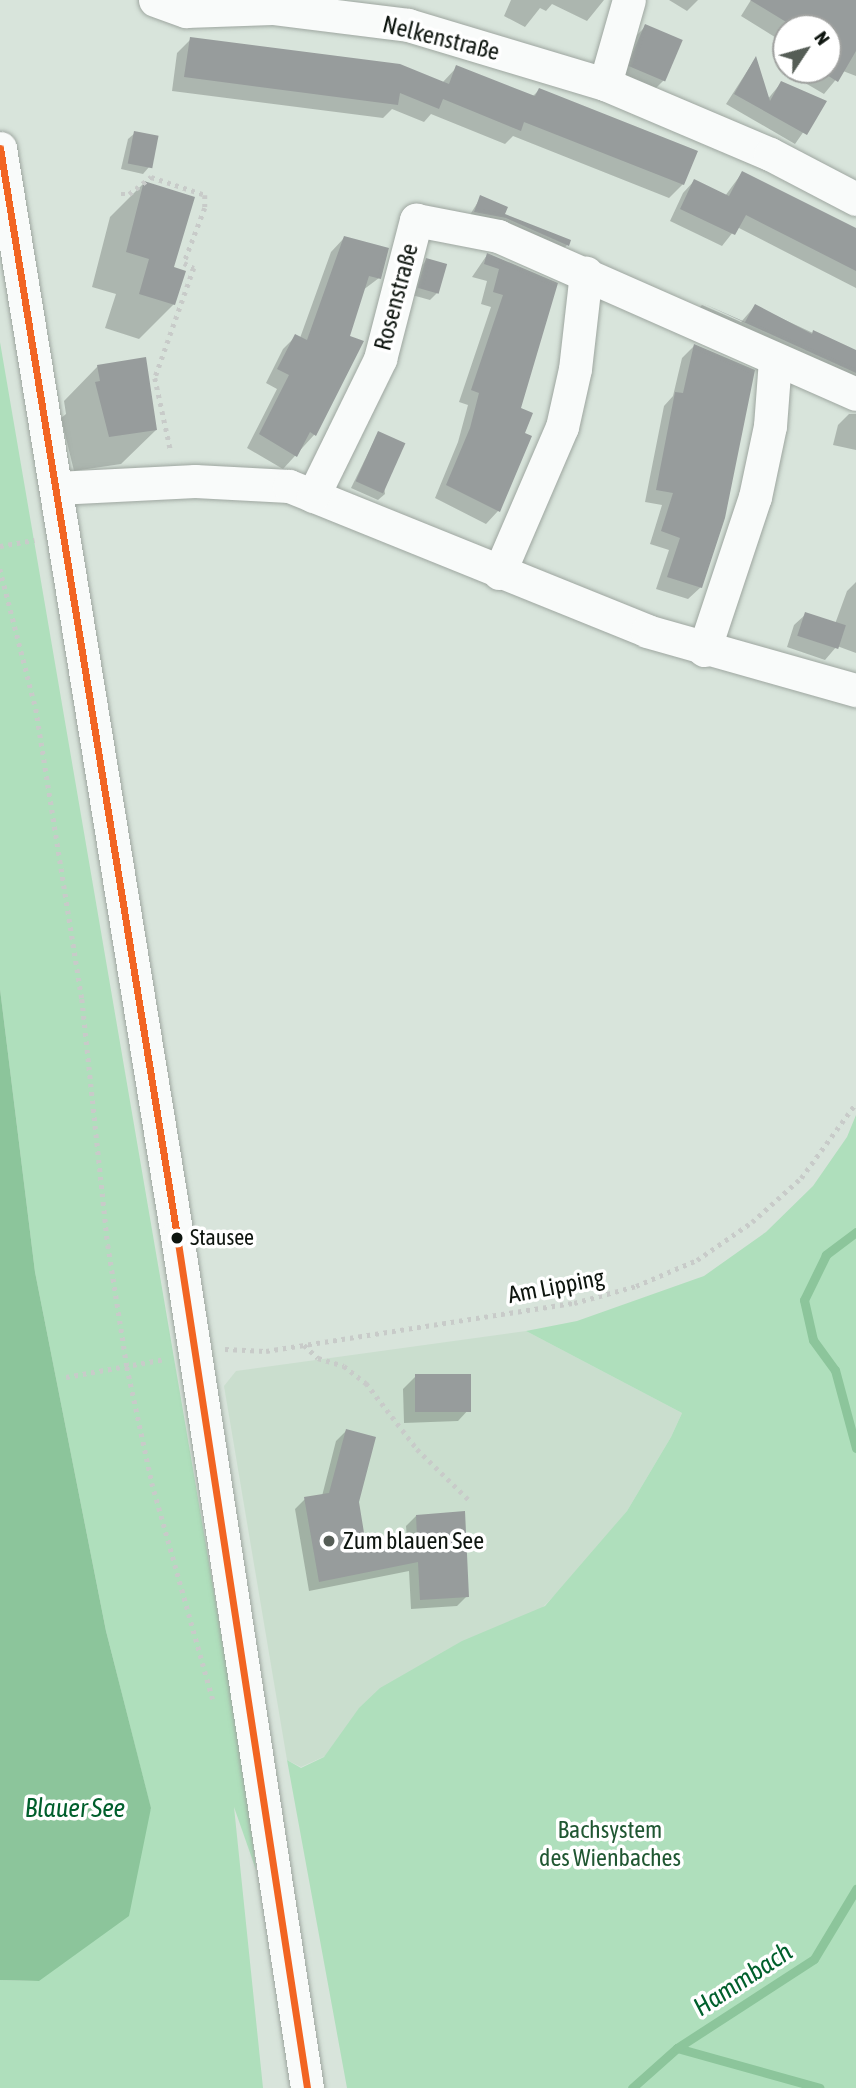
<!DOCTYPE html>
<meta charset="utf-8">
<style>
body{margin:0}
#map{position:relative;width:856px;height:2088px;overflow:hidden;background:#d8e4db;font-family:"Asap Condensed",sans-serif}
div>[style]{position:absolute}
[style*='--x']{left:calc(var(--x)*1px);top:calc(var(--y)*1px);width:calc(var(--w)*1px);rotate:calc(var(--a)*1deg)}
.built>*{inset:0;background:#cadece}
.green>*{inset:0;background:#afdfbc}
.water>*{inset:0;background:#8cc59b}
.shadow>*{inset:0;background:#0003}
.stream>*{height:9px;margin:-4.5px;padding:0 4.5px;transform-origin:4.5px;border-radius:4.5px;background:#8cc59b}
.building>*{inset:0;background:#979c9c;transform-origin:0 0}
.path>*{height:4.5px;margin-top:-2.25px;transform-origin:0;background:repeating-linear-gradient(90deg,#c8cbc9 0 3.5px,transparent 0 8.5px)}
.roads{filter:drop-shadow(0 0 2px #9ea6a0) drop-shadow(0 0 2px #9ea6a0)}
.street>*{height:33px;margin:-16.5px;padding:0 16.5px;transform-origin:16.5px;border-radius:16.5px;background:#f9fbfa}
.bus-1>*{height:7px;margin:-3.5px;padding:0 3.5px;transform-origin:3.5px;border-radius:3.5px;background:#f26522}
.dots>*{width:19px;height:19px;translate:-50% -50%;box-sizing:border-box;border:4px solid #fff;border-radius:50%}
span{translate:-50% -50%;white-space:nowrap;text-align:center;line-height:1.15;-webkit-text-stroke:7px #fff;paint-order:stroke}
.bus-label{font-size:22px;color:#0e150f}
.left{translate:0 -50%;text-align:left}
.street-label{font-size:24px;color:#0e150f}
.poi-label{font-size:24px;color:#0e150f}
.park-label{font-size:24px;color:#205732}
.water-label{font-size:26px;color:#005f2c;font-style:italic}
.north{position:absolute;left:772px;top:14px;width:70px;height:70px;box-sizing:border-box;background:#fff;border:2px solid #9fa19f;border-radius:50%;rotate:54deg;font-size:19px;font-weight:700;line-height:28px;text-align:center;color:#0e150f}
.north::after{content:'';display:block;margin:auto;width:24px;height:32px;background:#555d56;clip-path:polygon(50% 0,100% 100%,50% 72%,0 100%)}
</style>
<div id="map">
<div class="built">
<i style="clip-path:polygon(526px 1331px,682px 1413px,671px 1437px,627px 1511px,573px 1577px,513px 1637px,374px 1734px,301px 1767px,287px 1760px,224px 1386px,236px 1371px)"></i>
</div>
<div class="green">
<i style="clip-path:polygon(0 342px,244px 1767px,256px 1870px,234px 1807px,263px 2088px,0 2088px,0 1980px,39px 1981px,151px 1809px,106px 1631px,35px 1272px,0 989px)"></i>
<i style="clip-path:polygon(856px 1115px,856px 2088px,347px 2088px,287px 1760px,301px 1768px,324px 1757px,359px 1708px,380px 1688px,462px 1641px,545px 1606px,627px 1511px,671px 1437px,682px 1413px,526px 1331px,577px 1321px,704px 1276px,766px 1232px,813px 1186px,847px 1137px)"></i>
</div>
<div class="water">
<i style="clip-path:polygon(0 989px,35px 1272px,106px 1631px,151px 1808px,129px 1916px,39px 1981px,0 1980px)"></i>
</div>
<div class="shadow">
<i style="clip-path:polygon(511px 0,604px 0,587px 21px,552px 4px,546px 11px,540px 8px,525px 27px,504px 16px)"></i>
<i style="clip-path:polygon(669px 0,698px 0,687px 11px)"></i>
<i style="clip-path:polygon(751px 0,847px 0,856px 4px,856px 76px,843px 71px,824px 94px,783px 70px,786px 66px,786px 70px,828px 70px,828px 28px,786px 28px,786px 44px,741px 16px)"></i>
<i style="clip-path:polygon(646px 26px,664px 80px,650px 94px,617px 80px,632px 40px)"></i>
<i style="clip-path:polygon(191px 39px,442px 83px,457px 67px,532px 97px,539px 90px,683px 184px,669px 198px,513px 136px,505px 144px,431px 114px,424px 122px,392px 109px,383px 118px,172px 91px,177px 53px)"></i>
<i style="clip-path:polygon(755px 59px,767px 100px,781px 83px,825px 101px,795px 144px,726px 104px)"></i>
<i style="clip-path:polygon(135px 133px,149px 167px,143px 174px,121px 169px,128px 139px)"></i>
<i style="clip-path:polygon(742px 173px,856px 232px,856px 288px,737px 227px,722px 246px,670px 221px,683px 193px,694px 181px,725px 196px)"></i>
<i style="clip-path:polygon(144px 183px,171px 268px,174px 304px,139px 339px,105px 328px,116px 294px,92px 287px,110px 217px)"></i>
<i style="clip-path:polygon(481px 197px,502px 215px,568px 241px,567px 245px,561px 252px,468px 218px)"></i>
<i style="clip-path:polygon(344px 238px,379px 278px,363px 290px,314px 435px,283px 469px,247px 448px,277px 389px,266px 383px,283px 349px,296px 336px,300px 338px,331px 252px)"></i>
<i style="clip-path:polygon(487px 255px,556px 284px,519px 409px,522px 434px,530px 437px,498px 511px,486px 524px,435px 498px,458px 442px,468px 405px,459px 402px,491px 307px,481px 304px,487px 281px,472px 277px)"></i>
<i style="clip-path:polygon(427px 260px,437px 293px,430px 300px,412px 295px,420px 267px)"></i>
<i style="clip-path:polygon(702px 305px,741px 322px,755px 306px,856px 353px,856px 392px,692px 315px)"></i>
<i style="clip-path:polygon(694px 346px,701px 587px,688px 599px,656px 589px,669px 550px,650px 544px,662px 505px,645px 502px,664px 406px,673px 396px,682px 358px)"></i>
<i style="clip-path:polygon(98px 366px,156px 430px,121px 464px,74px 471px,61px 418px,66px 414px,64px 401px)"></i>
<i style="clip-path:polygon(849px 414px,856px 414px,856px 450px,833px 445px,838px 425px)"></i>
<i style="clip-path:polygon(378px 433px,385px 494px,378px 500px,351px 488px)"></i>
<i style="clip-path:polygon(856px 582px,856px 653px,837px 646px,825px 660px,787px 647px,794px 625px,806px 614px,835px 624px,847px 591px)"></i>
<i style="clip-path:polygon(416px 1376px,470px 1408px,458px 1421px,404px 1423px,403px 1389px)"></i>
<i style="clip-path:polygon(346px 1431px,365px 1547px,407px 1540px,406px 1526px,416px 1516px,467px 1596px,457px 1606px,411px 1609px,409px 1571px,309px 1591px,295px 1509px,305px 1499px,322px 1496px,336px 1441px)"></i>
</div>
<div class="stream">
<i style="--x:856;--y:1232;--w:38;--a:143"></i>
<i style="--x:826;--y:1255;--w:50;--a:116.1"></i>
<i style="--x:804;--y:1300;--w:41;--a:77.3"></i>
<i style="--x:813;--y:1340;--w:37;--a:54"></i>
<i style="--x:835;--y:1370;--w:81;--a:74.9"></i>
<i style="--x:677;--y:2048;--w:148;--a:15.6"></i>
<i style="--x:632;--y:2088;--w:60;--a:-41.6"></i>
<i style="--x:677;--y:2048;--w:163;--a:-33"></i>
<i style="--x:814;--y:1959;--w:82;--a:-59"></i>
</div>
<div class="building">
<i style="clip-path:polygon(750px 0,856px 0,856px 51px,838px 82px,819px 70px,828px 70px,828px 28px,796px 28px)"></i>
<i style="left:645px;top:24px;width:41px;height:45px;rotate:23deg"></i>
<i style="clip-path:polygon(190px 37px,400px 64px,449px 84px,456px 65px,535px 96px,539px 88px,698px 151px,684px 185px,524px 122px,521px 131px,443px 99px,439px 109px,400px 93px,398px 105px,184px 77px)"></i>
<i style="clip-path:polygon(756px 56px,770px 101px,781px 81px,827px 101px,807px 135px,734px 94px)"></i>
<i style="left:134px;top:131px;width:25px;height:33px;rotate:11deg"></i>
<i style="clip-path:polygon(742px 171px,856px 228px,856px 271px,746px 215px,735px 235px,680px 209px,694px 179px,729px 196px)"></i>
<i style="clip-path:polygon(144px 181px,195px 197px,174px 267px,186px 271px,175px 305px,139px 294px,149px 259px,126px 252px)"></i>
<i style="clip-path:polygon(480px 195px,508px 207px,505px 214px,571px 240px,569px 246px,506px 218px,474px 212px)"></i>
<i style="clip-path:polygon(344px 236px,389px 248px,381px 279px,369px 276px,350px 336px,364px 341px,316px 436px,310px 432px,297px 457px,259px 434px,289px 375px,277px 369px,295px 334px,307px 340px)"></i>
<i style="clip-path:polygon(487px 253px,558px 283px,521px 408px,533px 413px,525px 433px,532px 436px,500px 512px,446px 485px,470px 428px,479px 393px,471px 390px,503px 295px,493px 292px,499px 269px,484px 264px)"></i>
<i style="left:426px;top:258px;width:22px;height:31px;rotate:16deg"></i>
<i style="clip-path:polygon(702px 303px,745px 322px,755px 304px,812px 334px,813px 330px,856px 350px,856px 373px)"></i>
<i style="clip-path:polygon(694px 344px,755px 370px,725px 518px,702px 588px,667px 577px,680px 538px,661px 531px,673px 493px,656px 490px,675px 392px,683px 393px)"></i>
<i style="clip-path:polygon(146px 357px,157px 430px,109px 437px,95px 382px,100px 381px,97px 365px)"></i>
<i style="left:378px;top:431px;width:30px;height:55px;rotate:24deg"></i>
<i style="left:805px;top:612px;width:43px;height:25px;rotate:18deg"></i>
<i style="left:415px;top:1374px;width:56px;height:38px"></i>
<i style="clip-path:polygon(346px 1429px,376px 1437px,359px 1502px,366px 1545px,417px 1537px,416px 1515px,465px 1511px,469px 1597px,420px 1600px,418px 1562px,319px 1582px,304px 1497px,329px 1493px)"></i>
</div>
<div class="path">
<i style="--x:121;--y:194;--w:8;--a:0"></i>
<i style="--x:129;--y:194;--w:28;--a:-38"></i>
<i style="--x:151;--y:177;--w:57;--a:18.4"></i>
<i style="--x:205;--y:195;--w:13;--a:90"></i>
<i style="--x:205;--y:208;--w:59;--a:110.9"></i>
<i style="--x:184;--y:263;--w:11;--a:27"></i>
<i style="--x:194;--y:268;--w:117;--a:109.5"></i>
<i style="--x:155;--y:378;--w:76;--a:77.8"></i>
<i style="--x:0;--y:546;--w:35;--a:-10"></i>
<i style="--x:0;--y:569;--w:145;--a:75.6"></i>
<i style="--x:36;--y:709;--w:294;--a:81"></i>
<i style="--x:82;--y:999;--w:247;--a:84"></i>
<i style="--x:108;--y:1245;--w:123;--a:81.1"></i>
<i style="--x:127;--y:1367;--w:119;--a:77.8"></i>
<i style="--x:152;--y:1483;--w:225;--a:74.3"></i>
<i style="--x:304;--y:1345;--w:19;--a:43"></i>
<i style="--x:318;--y:1358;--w:27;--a:17"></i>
<i style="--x:344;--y:1366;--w:28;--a:38"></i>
<i style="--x:366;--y:1383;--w:83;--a:52.3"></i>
<i style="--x:417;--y:1449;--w:73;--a:44.4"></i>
<i style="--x:225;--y:1349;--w:41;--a:2.8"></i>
<i style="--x:266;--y:1351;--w:312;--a:-8.9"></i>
<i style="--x:574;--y:1303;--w:64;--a:-15.3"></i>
<i style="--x:636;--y:1286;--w:66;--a:-23.1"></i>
<i style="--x:697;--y:1260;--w:67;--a:-34.6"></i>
<i style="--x:752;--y:1222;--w:66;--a:-41.9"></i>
<i style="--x:801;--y:1178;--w:93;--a:-53.7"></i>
<i style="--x:66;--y:1377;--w:101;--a:-10.3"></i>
</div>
<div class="roads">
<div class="street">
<i style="--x:155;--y:0;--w:33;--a:20"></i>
<i style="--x:186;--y:11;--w:86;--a:-2"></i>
<i style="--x:272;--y:8;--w:137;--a:7.1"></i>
<i style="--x:408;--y:25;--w:206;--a:16.7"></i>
<i style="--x:605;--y:84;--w:179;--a:23"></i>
<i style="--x:770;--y:154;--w:97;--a:27.6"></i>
<i style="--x:605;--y:84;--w:87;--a:-74.1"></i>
<i style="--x:0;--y:148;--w:1102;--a:80.76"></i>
<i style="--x:177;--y:1236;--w:862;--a:81.32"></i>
<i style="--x:56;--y:488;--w:139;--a:-2.9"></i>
<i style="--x:195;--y:481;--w:94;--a:3"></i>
<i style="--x:289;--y:486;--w:386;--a:22"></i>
<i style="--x:647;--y:631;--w:217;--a:15.8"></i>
<i style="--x:313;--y:496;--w:153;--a:-63.9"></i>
<i style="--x:380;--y:359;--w:144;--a:-75.5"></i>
<i style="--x:416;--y:220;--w:84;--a:11"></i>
<i style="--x:498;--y:236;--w:391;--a:23.8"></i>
<i style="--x:499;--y:573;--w:159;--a:-66.7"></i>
<i style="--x:562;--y:427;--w:59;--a:-77.4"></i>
<i style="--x:575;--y:369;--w:97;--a:-83.5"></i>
<i style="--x:704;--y:650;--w:161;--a:-71.6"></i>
<i style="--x:755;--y:497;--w:73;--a:-78.1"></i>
<i style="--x:770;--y:426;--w:67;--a:-85.7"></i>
</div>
</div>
<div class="bus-1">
<i style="--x:0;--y:148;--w:1102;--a:80.76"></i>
<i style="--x:177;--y:1236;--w:862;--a:81.32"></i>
</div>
<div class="dots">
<i style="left:177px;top:1238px;background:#0e150f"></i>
<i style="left:329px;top:1541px;background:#555d56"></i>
</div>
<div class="bus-label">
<span class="left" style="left:190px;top:1238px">Stausee</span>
</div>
<div class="street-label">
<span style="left:441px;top:38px;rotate:14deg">Nelkenstraße</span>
<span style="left:396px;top:297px;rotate:-75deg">Rosenstraße</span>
<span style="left:556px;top:1286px;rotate:-11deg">Am Lipping</span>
</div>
<div class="poi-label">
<span class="left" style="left:343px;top:1541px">Zum blauen See</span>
</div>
<div class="park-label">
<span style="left:610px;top:1844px">Bachsystem<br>des Wienbaches</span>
</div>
<div class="water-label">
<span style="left:75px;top:1809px">Blauer See</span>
<span style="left:743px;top:1980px;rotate:-33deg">Hammbach</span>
</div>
<div class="north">N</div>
</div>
